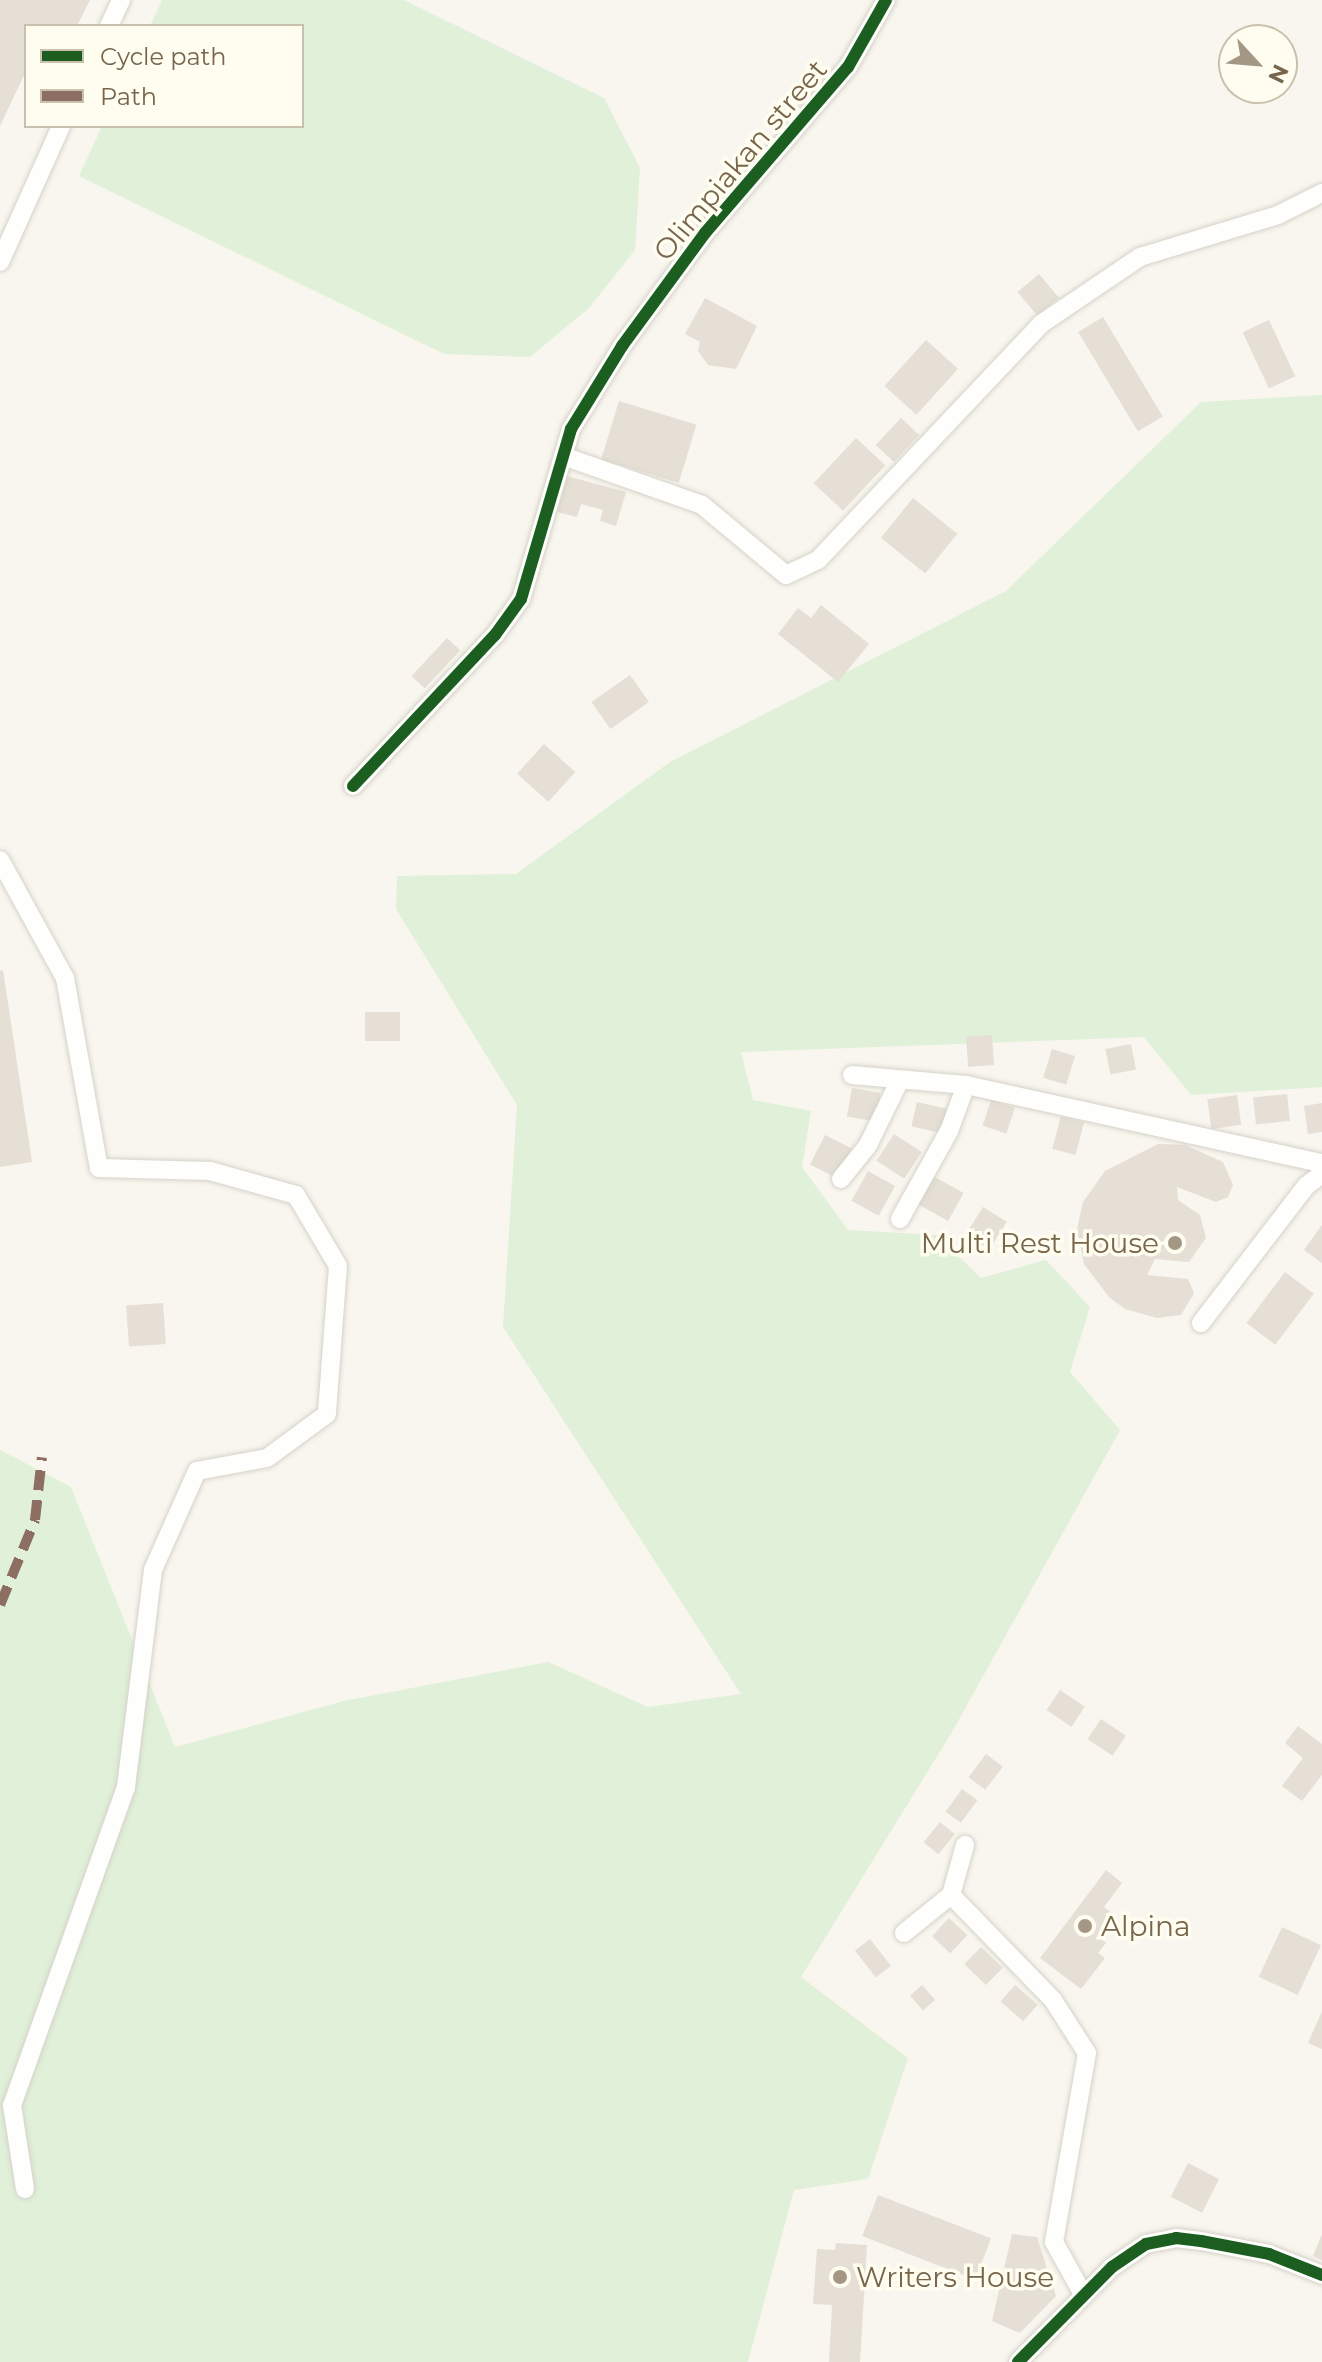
<!DOCTYPE html>
<style>
body{margin:0}
#map{position:relative;width:1322px;height:2362px;overflow:hidden;background:#f8f6ee;font-family:Montserrat,sans-serif}
div>[style]{position:absolute}
[style*='--x']{left:calc(var(--x)*1px);top:calc(var(--y)*1px);width:calc(var(--w)*1px);rotate:calc(var(--a)*1deg)}
.green>*{inset:0;background:#e0f0d9}
.building>*{inset:0;background:#e5dfd5;transform-origin:0 0}
.roads{filter:drop-shadow(0 0 2px #d5d2c9) drop-shadow(0 0 2px #d5d2c9)}
.minor>*{height:18px;margin:-9px;padding:0 9px;transform-origin:9px;border-radius:9px;background:#fefefc}
.quiet>*{height:10px;margin-top:-5px;transform-origin:0;background:repeating-linear-gradient(90deg,#8d6e63 0 20px,transparent 0 30px)}
.cycleway>*{height:12px;margin:-6px;padding:0 6px;transform-origin:6px;border-radius:6px;background:#1b5e20}
.dots>*{width:22px;height:22px;translate:-50% -50%;box-sizing:border-box;border:4px solid #fffdf0;border-radius:50%}
span{translate:-50% -50%;white-space:nowrap;text-align:center;line-height:1.15;-webkit-text-stroke:7px #fffdf0;paint-order:stroke}
.street-label{font-size:28px;color:#77664c}
.poi-label{font-size:28px;color:#77664c}
.right{translate:-100% -50%;text-align:right}
.left{translate:0 -50%;text-align:left}
.legend{position:absolute;left:24px;top:24px;width:280px;height:104px;box-sizing:border-box;background:#fffdf0;border:2px solid #c9c1ae;margin:0;padding:10px 14px;list-style:none;font-size:24px;color:#77664c}
.legend li{display:flex;align-items:center;gap:16px;height:40px}
.legend b{width:40px;border:2px solid #c9c1ae}
.north{position:absolute;left:1218px;top:24px;width:80px;height:80px;box-sizing:border-box;background:#fffdf0;border:2px solid #c9c1ae;border-radius:50%;rotate:116deg;font-size:22px;font-weight:700;line-height:32px;text-align:center;color:#77664c}
.north::after{content:'';display:block;margin:auto;width:28px;height:36px;background:#a49885;clip-path:polygon(50% 0,100% 100%,50% 72%,0 100%)}
</style>
<div id="map">
<div class="green">
<i style="clip-path:polygon(162px 0,404px 0,604px 98px,640px 168px,635px 250px,589px 308px,530px 357px,444px 354px,79px 176px,102px 126px,302px 126px,302px 26px,150px 26px)"></i>
<i style="clip-path:polygon(1322px 395px,1322px 1087px,1191px 1095px,1144px 1037px,741px 1052px,753px 1100px,811px 1111px,802px 1167px,848px 1230px,936px 1235px,981px 1278px,1046px 1260px,1090px 1307px,1070px 1372px,1120px 1430px,952px 1732px,801px 1977px,908px 2058px,868px 2179px,794px 2190px,748px 2362px,0 2362px,0 1450px,71px 1487px,175px 1747px,344px 1701px,548px 1662px,648px 1707px,741px 1694px,503px 1327px,517px 1105px,396px 909px,397px 876px,516px 874px,670px 762px,1006px 591px,1201px 402px)"></i>
</div>
<div class="building">
<i style="clip-path:polygon(0 0,90px 0,77px 26px,26px 26px,26px 71px,0 126px)"></i>
<i style="left:1039px;top:274px;width:31px;height:28px;rotate:50deg"></i>
<i style="clip-path:polygon(705px 298px,757px 326px,736px 369px,708px 365px,698px 351px,700px 342px,685px 334px)"></i>
<i style="left:1103px;top:317px;width:116px;height:29px;rotate:59deg"></i>
<i style="left:1269px;top:320px;width:62px;height:29px;rotate:65deg"></i>
<i style="left:926px;top:340px;width:43px;height:62px;rotate:42deg"></i>
<i style="left:619px;top:401px;width:81px;height:61px;rotate:17deg"></i>
<i style="left:901px;top:418px;width:25px;height:37px;rotate:43deg"></i>
<i style="left:856px;top:438px;width:40px;height:62px;rotate:43deg"></i>
<i style="clip-path:polygon(567px 476px,626px 492px,616px 526px,600px 521px,603px 510px,581px 504px,577px 517px,557px 512px)"></i>
<i style="left:913px;top:498px;width:57px;height:51px;rotate:39deg"></i>
<i style="clip-path:polygon(821px 605px,869px 644px,838px 682px,778px 634px,798px 608px,811px 618px)"></i>
<i style="left:447px;top:638px;width:18px;height:52px;rotate:43deg"></i>
<i style="left:630px;top:675px;width:33px;height:47px;rotate:55deg"></i>
<i style="left:544px;top:744px;width:42px;height:40px;rotate:42deg"></i>
<i style="clip-path:polygon(3px 970px,32px 1162px,0 1167px,0 971px)"></i>
<i style="left:365px;top:1012px;width:35px;height:29px"></i>
<i style="left:992px;top:1035px;width:30px;height:26px;rotate:86deg"></i>
<i style="left:1131px;top:1044px;width:26px;height:26px;rotate:79deg"></i>
<i style="left:1052px;top:1049px;width:24px;height:30px;rotate:17deg"></i>
<i style="left:852px;top:1088px;width:29px;height:29px;rotate:10deg"></i>
<i style="left:1287px;top:1094px;width:27px;height:34px;rotate:84deg"></i>
<i style="left:1237px;top:1095px;width:30px;height:30px;rotate:82deg"></i>
<i style="left:991px;top:1100px;width:25px;height:27px;rotate:18deg"></i>
<i style="left:917px;top:1102px;width:32px;height:25px;rotate:13deg"></i>
<i style="clip-path:polygon(1322px 1103px,1322px 1132px,1308px 1134px,1304px 1106px)"></i>
<i style="left:1061px;top:1116px;width:24px;height:34px;rotate:15deg"></i>
<i style="left:894px;top:1134px;width:33px;height:32px;rotate:33deg"></i>
<i style="left:825px;top:1135px;width:30px;height:33px;rotate:27deg"></i>
<i style="clip-path:polygon(1158px 1144px,1185px 1145px,1223px 1162px,1233px 1185px,1228px 1197px,1216px 1202px,1177px 1187px,1178px 1200px,1200px 1215px,1206px 1238px,1189px 1262px,1155px 1259px,1147px 1275px,1188px 1279px,1194px 1293px,1181px 1315px,1157px 1318px,1125px 1309px,1109px 1297px,1084px 1264px,1077px 1229px,1083px 1202px,1105px 1171px)"></i>
<i style="left:868px;top:1171px;width:31px;height:34px;rotate:29deg"></i>
<i style="left:933px;top:1176px;width:35px;height:32px;rotate:29deg"></i>
<i style="left:983px;top:1207px;width:28px;height:33px;rotate:32deg"></i>
<i style="clip-path:polygon(1322px 1225px,1322px 1263px,1304px 1250px)"></i>
<i style="left:1285px;top:1272px;width:36px;height:64px;rotate:37deg"></i>
<i style="left:163px;top:1303px;width:41px;height:37px;rotate:86deg"></i>
<i style="left:1060px;top:1690px;width:30px;height:24px;rotate:34deg"></i>
<i style="left:1101px;top:1719px;width:30px;height:24px;rotate:34deg"></i>
<i style="clip-path:polygon(1298px 1726px,1322px 1744px,1322px 1775px,1302px 1801px,1282px 1786px,1303px 1758px,1285px 1743px)"></i>
<i style="left:986px;top:1754px;width:21px;height:29px;rotate:37deg"></i>
<i style="left:962px;top:1789px;width:19px;height:28px;rotate:36deg"></i>
<i style="left:940px;top:1822px;width:19px;height:26px;rotate:39deg"></i>
<i style="clip-path:polygon(1106px 1870px,1122px 1883px,1104px 1907px,1115px 1915px,1098px 1937px,1106px 1943px,1098px 1953px,1105px 1958px,1081px 1989px,1040px 1958px)"></i>
<i style="left:949px;top:1918px;width:25px;height:25px;rotate:43deg"></i>
<i style="left:1282px;top:1927px;width:43px;height:55px;rotate:25deg"></i>
<i style="left:870px;top:1939px;width:34px;height:19px;rotate:52deg"></i>
<i style="left:981px;top:1947px;width:30px;height:24px;rotate:44deg"></i>
<i style="left:922px;top:1985px;width:20px;height:16px;rotate:49deg"></i>
<i style="left:1015px;top:1985px;width:30px;height:22px;rotate:41deg"></i>
<i style="clip-path:polygon(1322px 2011px,1322px 2049px,1308px 2043px)"></i>
<i style="left:1188px;top:2163px;width:35px;height:38px;rotate:27deg"></i>
<i style="left:878px;top:2195px;width:121px;height:44px;rotate:21deg"></i>
<i style="clip-path:polygon(1012px 2234px,1037px 2237px,1056px 2296px,1020px 2333px,992px 2321px)"></i>
<i style="clip-path:polygon(1322px 2234px,1322px 2260px,1313px 2256px)"></i>
<i style="clip-path:polygon(836px 2243px,867px 2245px,860px 2362px,829px 2362px,832px 2305px,813px 2304px,817px 2249px,835px 2250px)"></i>
</div>
<div class="roads">
<div class="minor">
<i style="--x:109;--y:26;--w:29;--a:-65"></i>
<i style="--x:0;--y:262;--w:149;--a:-65.8"></i>
<i style="--x:563;--y:456;--w:147;--a:19.4"></i>
<i style="--x:702;--y:505;--w:109;--a:39.8"></i>
<i style="--x:786;--y:575;--w:35;--a:-25"></i>
<i style="--x:818;--y:560;--w:325;--a:-46.6"></i>
<i style="--x:1041;--y:324;--w:120;--a:-34.1"></i>
<i style="--x:1140;--y:257;--w:144;--a:-16.9"></i>
<i style="--x:1278;--y:215;--w:49;--a:-26.6"></i>
<i style="--x:353;--y:786;--w:207;--a:-46.8"></i>
<i style="--x:495;--y:635;--w:44;--a:-54.2"></i>
<i style="--x:521;--y:599;--w:177;--a:-73.6"></i>
<i style="--x:571;--y:429;--w:97;--a:-58.4"></i>
<i style="--x:622;--y:346;--w:140;--a:-53.7"></i>
<i style="--x:705;--y:233;--w:219;--a:-49.3"></i>
<i style="--x:848;--y:67;--w:77;--a:-60.4"></i>
<i style="--x:0;--y:860;--w:135;--a:61.2"></i>
<i style="--x:65;--y:978;--w:193;--a:79.9"></i>
<i style="--x:99;--y:1168;--w:111;--a:1.5"></i>
<i style="--x:210;--y:1171;--w:89;--a:15.6"></i>
<i style="--x:296;--y:1195;--w:82;--a:59.4"></i>
<i style="--x:338;--y:1266;--w:148;--a:94.3"></i>
<i style="--x:327;--y:1414;--w:74;--a:143.7"></i>
<i style="--x:267;--y:1458;--w:71;--a:169.5"></i>
<i style="--x:197;--y:1471;--w:108;--a:114"></i>
<i style="--x:153;--y:1570;--w:219;--a:97.1"></i>
<i style="--x:126;--y:1787;--w:338;--a:109.7"></i>
<i style="--x:12;--y:2105;--w:85;--a:81.2"></i>
<i style="--x:852;--y:1075;--w:114;--a:5"></i>
<i style="--x:966;--y:1085;--w:364;--a:12.4"></i>
<i style="--x:841;--y:1179;--w:43;--a:-51.5"></i>
<i style="--x:868;--y:1145;--w:72;--a:-63.8"></i>
<i style="--x:900;--y:1219;--w:101;--a:-60.9"></i>
<i style="--x:949;--y:1131;--w:49;--a:-69.7"></i>
<i style="--x:1201;--y:1323;--w:173;--a:-52.5"></i>
<i style="--x:1306;--y:1186;--w:20;--a:-37"></i>
<i style="--x:965;--y:1845;--w:52;--a:105.6"></i>
<i style="--x:951;--y:1895;--w:146;--a:45.8"></i>
<i style="--x:1053;--y:2000;--w:63;--a:57.3"></i>
<i style="--x:1087;--y:2053;--w:192;--a:99.9"></i>
<i style="--x:1054;--y:2242;--w:60;--a:60.9"></i>
<i style="--x:904;--y:1933;--w:60;--a:-39"></i>
<i style="--x:1018;--y:2362;--w:134;--a:-45.3"></i>
<i style="--x:1112;--y:2267;--w:41;--a:-34.1"></i>
<i style="--x:1146;--y:2244;--w:31;--a:-11"></i>
<i style="--x:1176;--y:2238;--w:25;--a:7"></i>
<i style="--x:1201;--y:2241;--w:69;--a:10.8"></i>
<i style="--x:1269;--y:2254;--w:57;--a:21.6"></i>
</div>
</div>
<div class="quiet">
<i style="--x:0;--y:1605;--w:92;--a:-67.6"></i>
<i style="--x:35;--y:1520;--w:63;--a:-83.7"></i>
</div>
<div class="cycleway">
<i style="--x:353;--y:786;--w:207;--a:-46.8"></i>
<i style="--x:495;--y:635;--w:44;--a:-54.2"></i>
<i style="--x:521;--y:599;--w:177;--a:-73.6"></i>
<i style="--x:571;--y:429;--w:97;--a:-58.4"></i>
<i style="--x:622;--y:346;--w:140;--a:-53.7"></i>
<i style="--x:705;--y:233;--w:219;--a:-49.3"></i>
<i style="--x:848;--y:67;--w:77;--a:-60.4"></i>
<i style="--x:1018;--y:2362;--w:134;--a:-45.3"></i>
<i style="--x:1112;--y:2267;--w:41;--a:-34.1"></i>
<i style="--x:1146;--y:2244;--w:31;--a:-11"></i>
<i style="--x:1176;--y:2238;--w:25;--a:7"></i>
<i style="--x:1201;--y:2241;--w:69;--a:10.8"></i>
<i style="--x:1269;--y:2254;--w:57;--a:21.6"></i>
</div>
<div class="dots">
<i style="left:1175px;top:1243px;background:#a49885"></i>
<i style="left:1085px;top:1926px;background:#a49885"></i>
<i style="left:840px;top:2277px;background:#a49885"></i>
</div>
<div class="street-label">
<span style="left:740px;top:160px;rotate:-50deg">Olimpiakan street</span>
</div>
<div class="poi-label">
<span class="right" style="left:1159px;top:1243px">Multi Rest House</span>
<span class="left" style="left:1101px;top:1926px">Alpina</span>
<span class="left" style="left:856px;top:2277px">Writers House</span>
</div>
<ul class="legend">
<li><b style="height:10px;background:#1b5e20"></b>Cycle path</li>
<li><b style="height:10px;background:#8d6e63"></b>Path</li>
</ul>
<div class="north">N</div>
</div>
